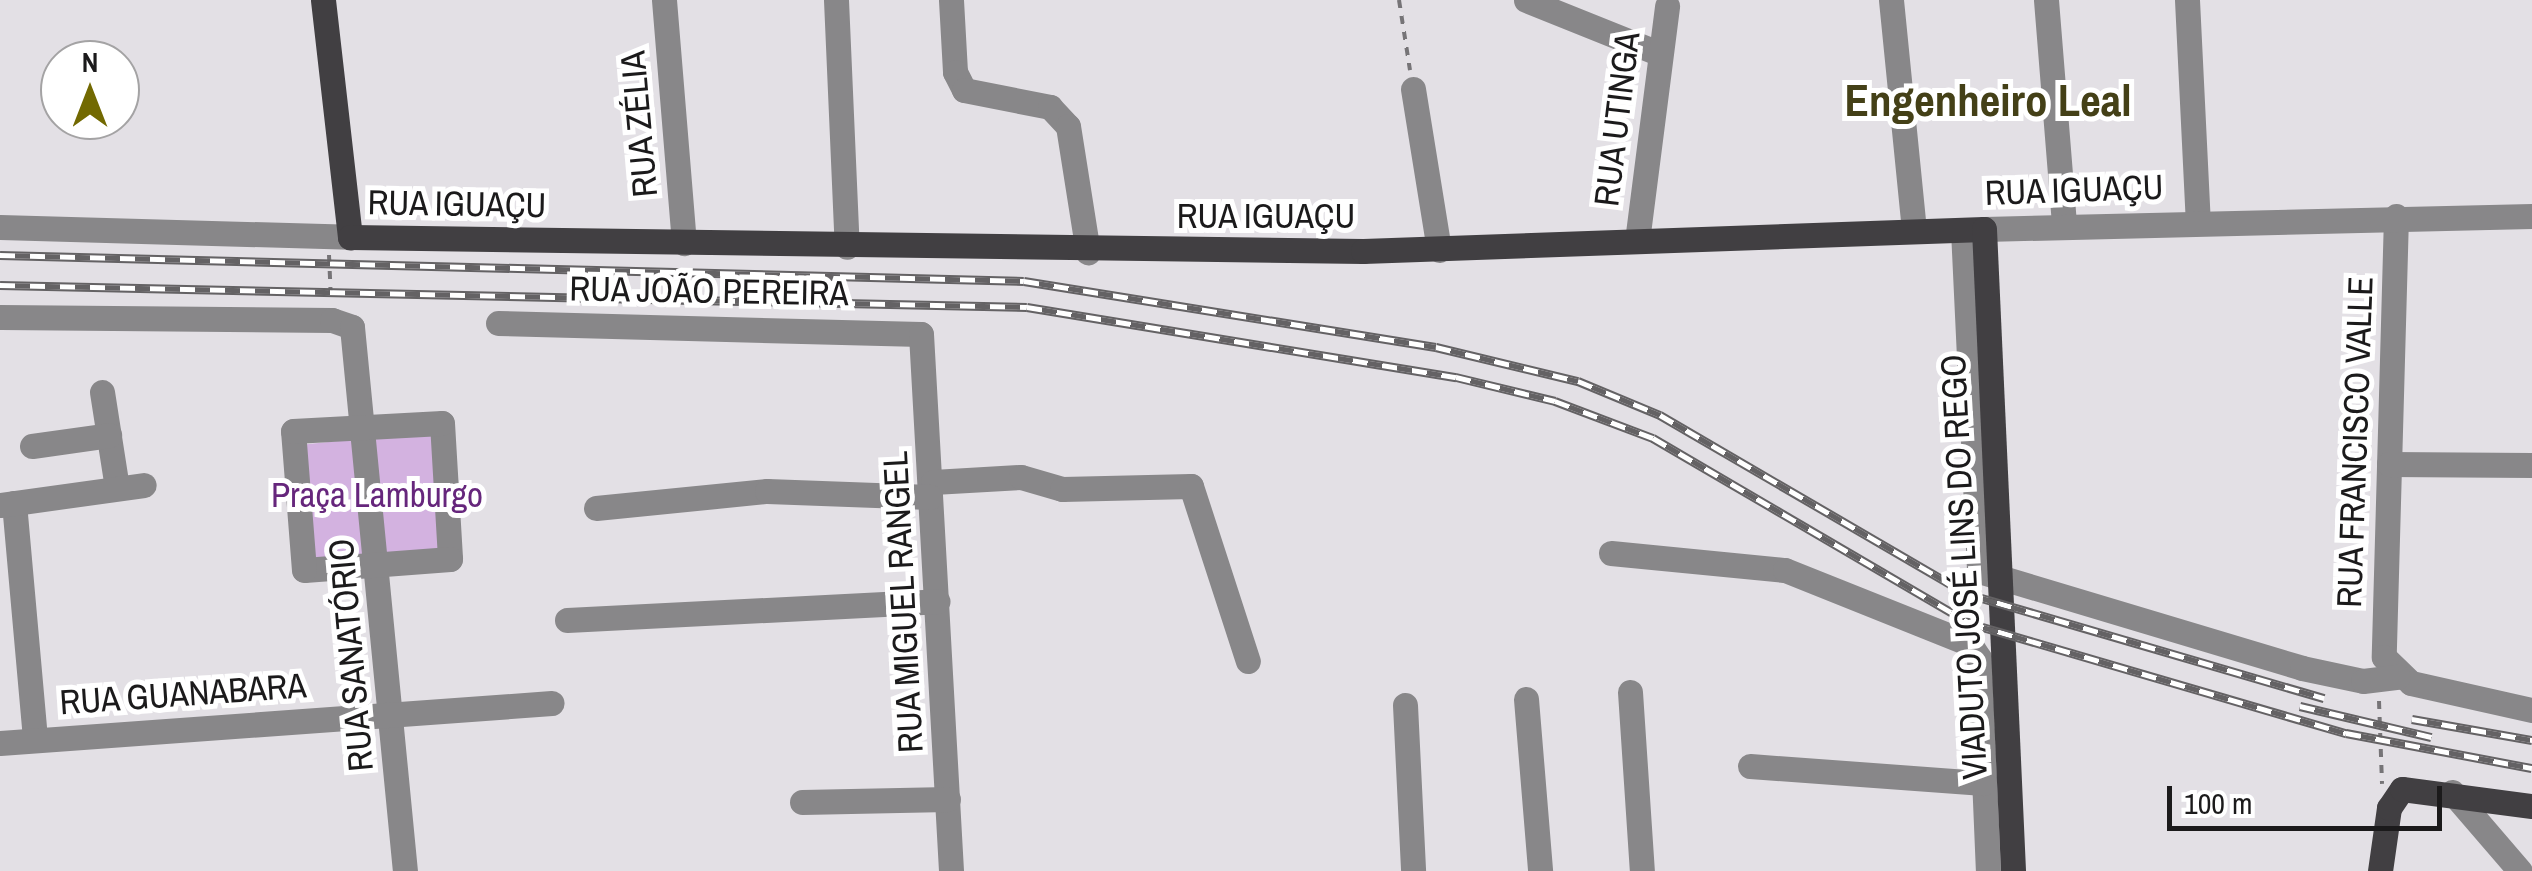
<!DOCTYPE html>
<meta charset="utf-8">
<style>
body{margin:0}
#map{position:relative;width:2532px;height:871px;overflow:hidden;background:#e3e0e5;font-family:"Archivo Narrow",sans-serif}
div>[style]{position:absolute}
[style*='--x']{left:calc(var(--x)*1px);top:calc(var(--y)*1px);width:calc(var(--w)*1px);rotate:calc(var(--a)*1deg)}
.green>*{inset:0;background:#d3b2e0;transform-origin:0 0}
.path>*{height:4px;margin-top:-2px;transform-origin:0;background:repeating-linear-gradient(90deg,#767477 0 8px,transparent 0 16px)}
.minor>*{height:25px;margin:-12.5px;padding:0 12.5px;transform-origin:12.5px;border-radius:12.5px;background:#888789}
.major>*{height:25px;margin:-12.5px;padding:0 12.5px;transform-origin:12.5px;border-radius:12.5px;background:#413f42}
.rail>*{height:9px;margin-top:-4.5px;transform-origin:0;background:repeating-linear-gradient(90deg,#fff 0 15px,#646264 0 30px);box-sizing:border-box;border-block:2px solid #646264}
span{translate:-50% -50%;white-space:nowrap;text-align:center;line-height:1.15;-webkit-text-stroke:10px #fff;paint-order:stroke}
.street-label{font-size:35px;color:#1b1a1b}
.park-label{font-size:35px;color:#66267c}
.district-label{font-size:45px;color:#444017;font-weight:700}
.north{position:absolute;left:40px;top:40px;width:100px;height:100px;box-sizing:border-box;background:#fff;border:2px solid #a4a3a4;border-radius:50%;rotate:0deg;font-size:28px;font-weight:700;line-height:40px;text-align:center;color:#1b1a1b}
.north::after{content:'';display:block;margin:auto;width:35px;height:45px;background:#726901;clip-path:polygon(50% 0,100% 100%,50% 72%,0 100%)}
.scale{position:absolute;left:2167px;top:786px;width:275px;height:45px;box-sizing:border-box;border:5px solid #1b1a1b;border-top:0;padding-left:12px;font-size:30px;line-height:35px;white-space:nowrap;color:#1b1a1b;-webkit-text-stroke:8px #fff;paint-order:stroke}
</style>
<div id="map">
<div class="green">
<i style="left:432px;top:431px;width:121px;height:133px;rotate:84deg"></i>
</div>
<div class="path">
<i style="--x:1399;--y:0;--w:71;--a:81.1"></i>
<i style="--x:329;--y:255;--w:45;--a:87.5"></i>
<i style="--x:2379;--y:701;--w:83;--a:87.9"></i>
</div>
<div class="minor">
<i style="--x:664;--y:0;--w:244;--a:85.3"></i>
<i style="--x:836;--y:0;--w:247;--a:87.5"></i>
<i style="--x:951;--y:0;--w:72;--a:86.8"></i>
<i style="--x:955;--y:72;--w:20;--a:63"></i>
<i style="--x:964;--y:90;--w:88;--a:11.2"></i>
<i style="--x:1050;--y:107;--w:26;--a:47"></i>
<i style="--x:1068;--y:126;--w:128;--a:81"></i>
<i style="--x:1526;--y:0;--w:144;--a:21.9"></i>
<i style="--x:1891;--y:0;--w:232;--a:84.3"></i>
<i style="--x:2046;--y:0;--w:227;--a:85.4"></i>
<i style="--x:2187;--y:0;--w:221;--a:87.2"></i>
<i style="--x:1413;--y:89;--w:163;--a:80.8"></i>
<i style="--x:2396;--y:216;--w:441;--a:91.6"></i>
<i style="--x:2384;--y:657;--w:37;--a:44"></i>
<i style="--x:2411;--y:683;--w:124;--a:12.6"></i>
<i style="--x:0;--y:227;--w:350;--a:1.6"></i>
<i style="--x:1984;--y:229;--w:548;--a:-1.36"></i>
<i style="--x:1963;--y:230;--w:341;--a:87.3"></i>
<i style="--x:1979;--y:571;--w:337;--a:16.7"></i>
<i style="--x:2302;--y:668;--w:62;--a:12"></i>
<i style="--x:2363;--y:681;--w:35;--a:-7"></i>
<i style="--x:1637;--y:241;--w:237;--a:-82.7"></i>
<i style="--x:0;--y:317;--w:332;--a:0.5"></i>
<i style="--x:332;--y:320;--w:21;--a:19"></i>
<i style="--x:352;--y:327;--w:547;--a:84.44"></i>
<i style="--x:498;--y:323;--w:423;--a:1.5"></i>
<i style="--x:921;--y:334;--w:538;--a:86.8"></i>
<i style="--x:102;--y:392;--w:97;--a:81.1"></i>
<i style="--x:442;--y:423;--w:136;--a:86.6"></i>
<i style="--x:450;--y:559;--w:146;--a:175.7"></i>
<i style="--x:304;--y:570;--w:139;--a:-94.5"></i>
<i style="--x:293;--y:431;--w:149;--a:-3.1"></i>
<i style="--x:32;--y:446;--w:78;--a:-8.1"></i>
<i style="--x:2389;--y:464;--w:143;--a:0.4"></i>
<i style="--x:933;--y:482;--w:88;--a:-3.3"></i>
<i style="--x:1021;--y:477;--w:43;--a:16.3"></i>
<i style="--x:1062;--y:489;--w:129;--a:-1.3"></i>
<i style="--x:1191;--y:486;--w:184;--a:72"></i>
<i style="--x:14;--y:503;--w:237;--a:84.9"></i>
<i style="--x:0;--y:505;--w:145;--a:-7.9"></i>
<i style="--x:596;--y:508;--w:172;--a:-5.7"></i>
<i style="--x:767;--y:491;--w:163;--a:2.1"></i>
<i style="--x:1611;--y:553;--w:175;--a:5.6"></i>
<i style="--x:1785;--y:570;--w:199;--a:21.8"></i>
<i style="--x:1970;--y:644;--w:17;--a:57"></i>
<i style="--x:1979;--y:658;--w:213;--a:87.6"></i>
<i style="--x:567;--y:620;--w:371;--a:-2.9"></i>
<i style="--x:1630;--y:692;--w:179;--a:86.2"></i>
<i style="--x:1526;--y:699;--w:173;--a:85.3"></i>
<i style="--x:1405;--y:705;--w:166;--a:87.2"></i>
<i style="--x:0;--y:743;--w:553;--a:-4.14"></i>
<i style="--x:1750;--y:766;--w:234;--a:4.2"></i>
<i style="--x:2452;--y:792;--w:104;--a:49.3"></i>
<i style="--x:802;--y:802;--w:146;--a:-1.2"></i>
</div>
<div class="major">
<i style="--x:323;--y:0;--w:239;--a:83.5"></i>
<i style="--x:350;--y:237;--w:1013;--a:0.79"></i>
<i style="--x:1363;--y:251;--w:621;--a:-2.03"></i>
<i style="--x:1984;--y:229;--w:643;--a:87.41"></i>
<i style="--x:2380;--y:871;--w:64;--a:-81.9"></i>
<i style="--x:2389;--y:808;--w:23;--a:-56"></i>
<i style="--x:2402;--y:789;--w:131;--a:7.5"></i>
</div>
<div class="rail">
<i style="--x:0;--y:255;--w:1024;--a:1.45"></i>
<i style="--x:1024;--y:281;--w:417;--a:9.1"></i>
<i style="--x:1436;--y:347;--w:146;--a:13.5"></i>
<i style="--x:1578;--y:381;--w:89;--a:22.5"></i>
<i style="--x:1660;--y:415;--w:356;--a:30.2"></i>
<i style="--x:1968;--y:594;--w:371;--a:16.3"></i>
<i style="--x:0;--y:285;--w:1027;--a:1.23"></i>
<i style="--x:1027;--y:307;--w:435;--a:9.3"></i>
<i style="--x:1456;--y:377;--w:102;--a:13.6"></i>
<i style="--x:1555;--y:401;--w:105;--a:20.7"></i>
<i style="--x:1653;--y:438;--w:366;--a:30.3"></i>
<i style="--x:1969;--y:623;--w:393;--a:16.3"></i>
<i style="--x:2346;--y:733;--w:189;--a:10.7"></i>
<i style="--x:2300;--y:706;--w:135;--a:13.3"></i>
<i style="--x:2412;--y:719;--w:122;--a:9.9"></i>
</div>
<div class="street-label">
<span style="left:1617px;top:119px;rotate:-83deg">RUA UTINGA</span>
<span style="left:639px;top:124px;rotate:-95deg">RUA ZÉLIA</span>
<span style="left:2074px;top:190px;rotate:-2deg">RUA IGUAÇU</span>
<span style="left:457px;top:204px;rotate:1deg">RUA IGUAÇU</span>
<span style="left:1266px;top:216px">RUA IGUAÇU</span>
<span style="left:709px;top:291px;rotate:1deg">RUA JOÃO PEREIRA</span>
<span style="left:2355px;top:442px;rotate:-88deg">RUA FRANCISCO VALLE</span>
<span style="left:1964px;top:567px;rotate:-93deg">VIADUTO JOSÉ LINS DO REGO</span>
<span style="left:903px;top:602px;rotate:-93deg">RUA MIGUEL RANGEL</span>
<span style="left:351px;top:655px;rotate:-95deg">RUA SANATÓRIO</span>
<span style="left:183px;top:694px;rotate:-4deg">RUA GUANABARA</span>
</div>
<div class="park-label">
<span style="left:377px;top:495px">Praça Lamburgo</span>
</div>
<div class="district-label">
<span style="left:1988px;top:100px">Engenheiro Leal</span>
</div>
<div class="north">N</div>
<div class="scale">100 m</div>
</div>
